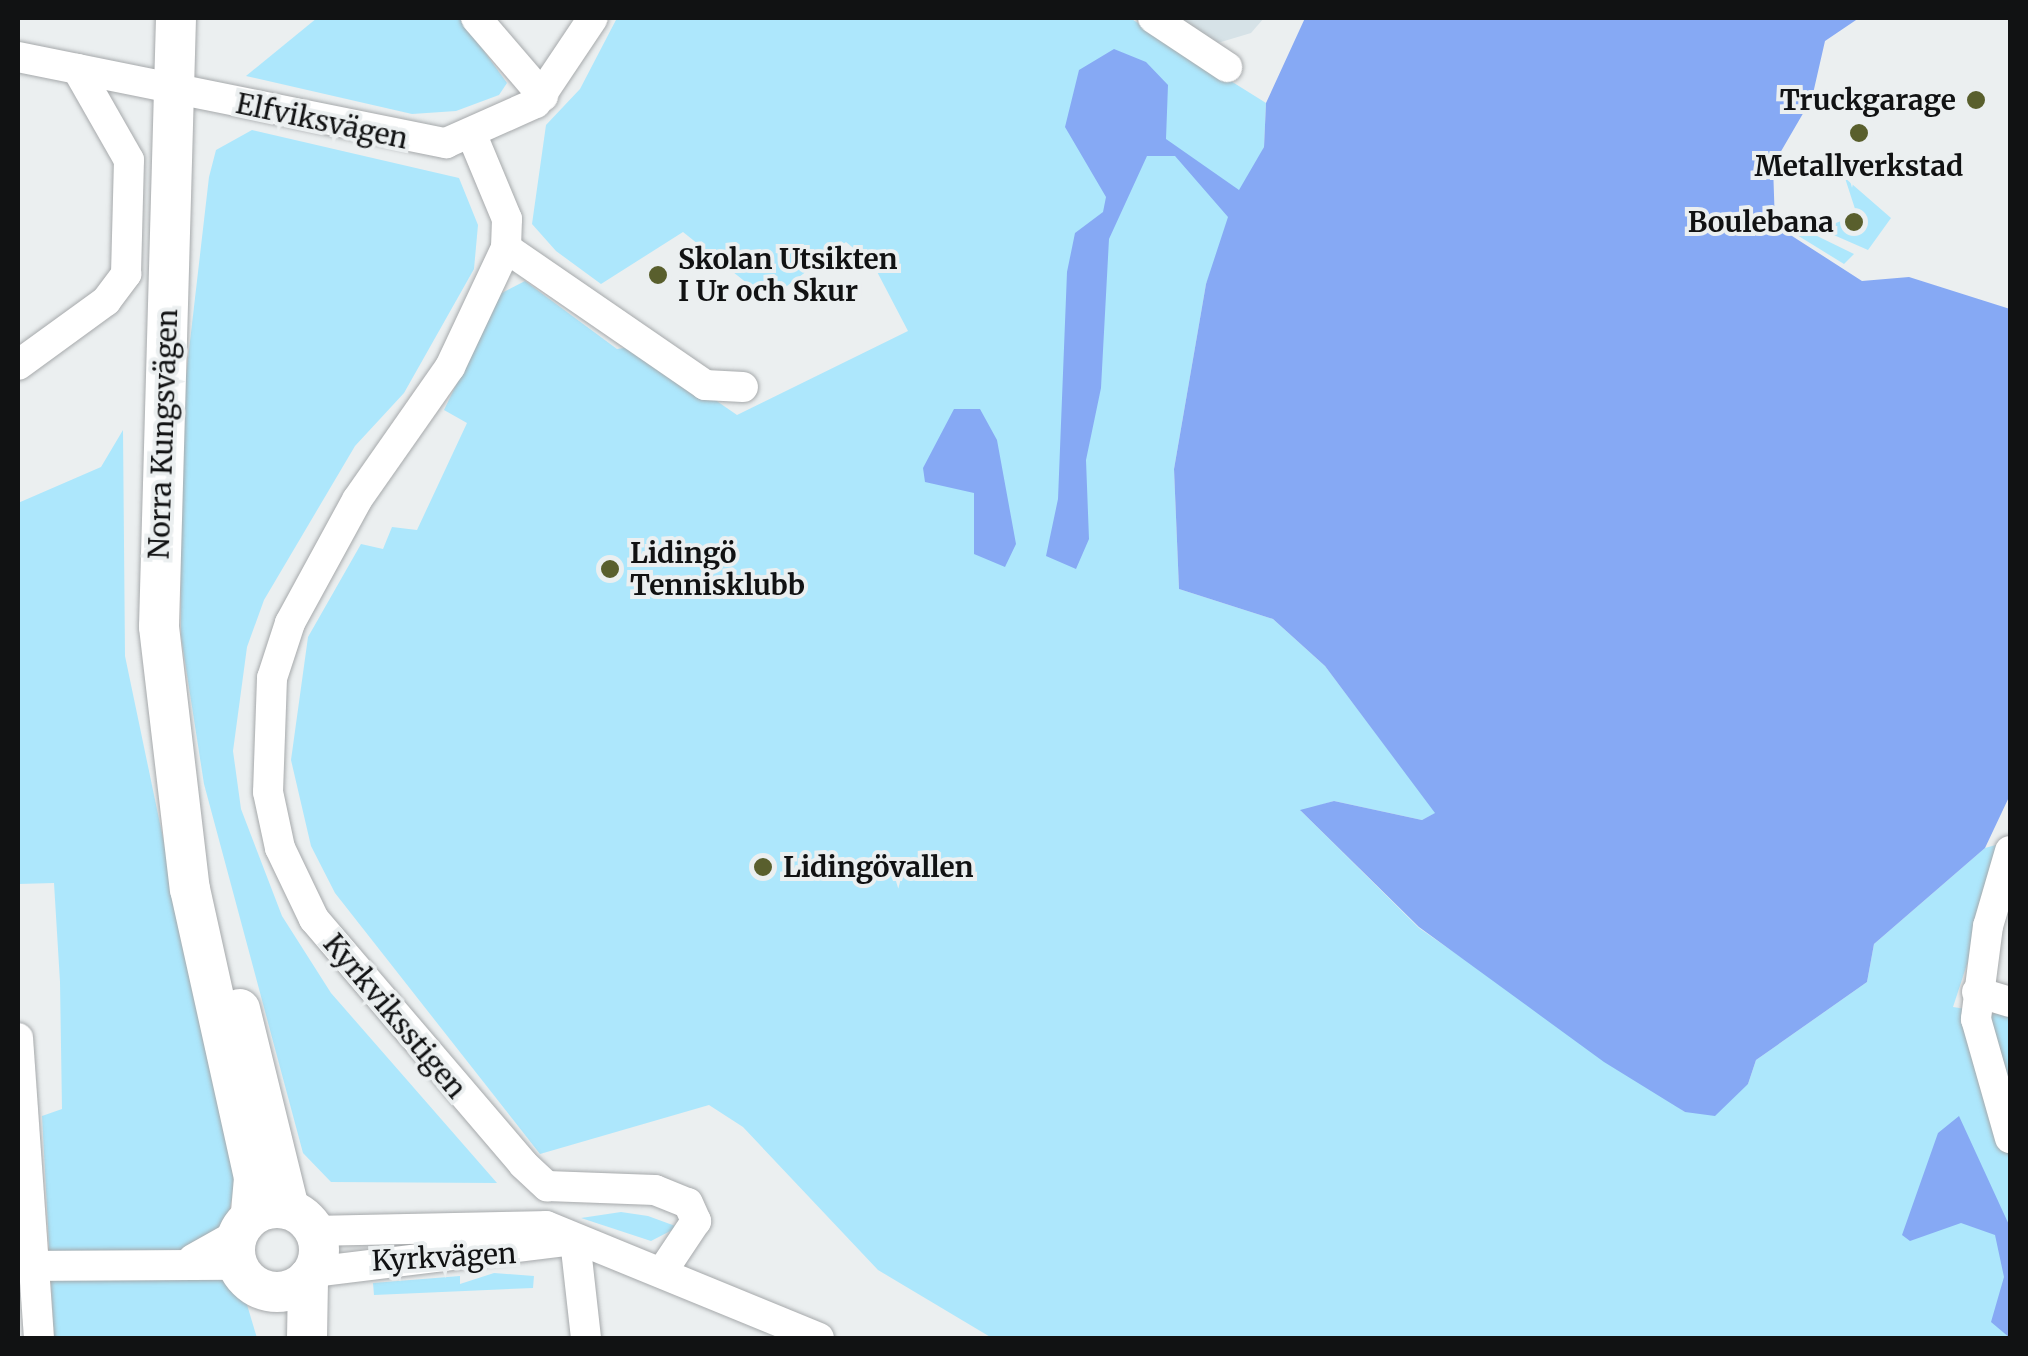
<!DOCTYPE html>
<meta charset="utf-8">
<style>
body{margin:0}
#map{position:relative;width:2028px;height:1356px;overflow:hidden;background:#ebeff0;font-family:Merriweather,serif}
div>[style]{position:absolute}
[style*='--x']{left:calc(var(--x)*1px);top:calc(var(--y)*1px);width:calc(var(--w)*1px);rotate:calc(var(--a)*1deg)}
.built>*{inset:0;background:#d6e2e7}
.green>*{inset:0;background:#ade7fc}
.water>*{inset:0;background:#86a9f4}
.roads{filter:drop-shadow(0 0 2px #a6a9ab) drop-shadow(0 0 2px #a6a9ab)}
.minor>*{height:30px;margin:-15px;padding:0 15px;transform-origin:15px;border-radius:15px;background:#fff}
.major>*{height:40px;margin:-20px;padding:0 20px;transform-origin:20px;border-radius:20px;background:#fff}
.major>.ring{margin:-20px;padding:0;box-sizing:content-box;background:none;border:40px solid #fff;border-radius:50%}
.dots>*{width:28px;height:28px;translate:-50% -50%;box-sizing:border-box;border:5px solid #ebeff0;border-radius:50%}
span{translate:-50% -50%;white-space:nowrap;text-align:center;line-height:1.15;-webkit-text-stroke:8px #ebeff0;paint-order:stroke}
.poi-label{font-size:28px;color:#111213;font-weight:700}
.right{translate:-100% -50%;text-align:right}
.left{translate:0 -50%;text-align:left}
.street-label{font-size:28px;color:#111213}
.frame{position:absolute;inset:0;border:20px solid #111213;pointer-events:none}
</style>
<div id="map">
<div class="built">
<i style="clip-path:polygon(1139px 18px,1264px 18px,1251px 33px,1191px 51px)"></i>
</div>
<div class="green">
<i style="clip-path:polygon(317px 18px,460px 18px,507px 83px,499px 95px,456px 111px,412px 114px,246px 76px)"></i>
<i style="clip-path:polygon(617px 18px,1130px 18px,1266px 103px,1264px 147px,1206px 284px,1174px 469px,1179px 589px,1273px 619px,1325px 666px,1436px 813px,1422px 820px,1334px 801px,1301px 811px,1419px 928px,1685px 1112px,1748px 1084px,1756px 1060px,1867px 982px,1874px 944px,1985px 848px,2007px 842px,1953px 1007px,2010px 1016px,2010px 1338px,992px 1338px,878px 1270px,743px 1127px,709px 1105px,540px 1154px,335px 893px,311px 846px,291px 760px,308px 637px,361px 544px,383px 549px,392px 527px,417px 530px,467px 423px,444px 410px,500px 294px,525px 281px,617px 349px,637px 346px,737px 415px,908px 331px,873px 264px,846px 242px,768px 300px,683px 232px,601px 284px,556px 251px,532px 224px,546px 125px,580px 89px)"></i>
<i style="clip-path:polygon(252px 130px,459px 178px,478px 225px,474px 269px,404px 393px,355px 446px,264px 600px,247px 647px,233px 751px,241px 809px,282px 916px,331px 993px,497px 1183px,331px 1182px,303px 1153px,204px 784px,181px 636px,180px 428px,209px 177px,216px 150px)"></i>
<i style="clip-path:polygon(1845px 178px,1891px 218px,1868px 250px,1820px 229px,1857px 215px)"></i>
<i style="clip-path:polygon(1784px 227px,1813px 234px,1854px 254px,1844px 264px)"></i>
<i style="clip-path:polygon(123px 430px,125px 656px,235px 1183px,225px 1231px,257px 1338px,54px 1338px,42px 1116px,62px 1109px,60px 982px,54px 883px,18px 884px,18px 503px,101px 467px)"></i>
<i style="clip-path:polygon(621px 1212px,648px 1216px,678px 1227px,651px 1241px,581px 1218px)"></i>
<i style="clip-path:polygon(494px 1273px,534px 1276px,533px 1288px,374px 1295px,373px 1283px,460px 1276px,460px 1284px)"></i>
</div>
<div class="water">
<i style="clip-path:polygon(1305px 18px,1859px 18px,1825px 41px,1812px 98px,1773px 165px,1775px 225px,1862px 281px,1909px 277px,2010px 309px,2010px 795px,1985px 848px,1874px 944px,1867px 982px,1756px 1060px,1748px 1084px,1715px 1116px,1685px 1112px,1604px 1062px,1419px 927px,1300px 810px,1334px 801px,1422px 820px,1435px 813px,1325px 666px,1273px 619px,1179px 589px,1174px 469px,1206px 284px,1228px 217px,1175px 156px,1147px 156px,1109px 239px,1101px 388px,1086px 460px,1089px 539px,1076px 569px,1046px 556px,1058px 499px,1067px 272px,1075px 233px,1103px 212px,1106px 197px,1065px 127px,1079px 70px,1114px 49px,1146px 62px,1168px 85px,1166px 139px,1239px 190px,1264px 147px,1266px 103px)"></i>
<i style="clip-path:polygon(954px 409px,980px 409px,997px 440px,1016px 544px,1005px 567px,974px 554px,974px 493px,925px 482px,923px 468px)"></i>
<i style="clip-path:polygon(1959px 1116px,2010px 1227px,2010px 1338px,1991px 1322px,2004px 1277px,1995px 1235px,1961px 1223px,1910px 1241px,1902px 1235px,1938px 1133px)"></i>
</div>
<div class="roads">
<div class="minor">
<i style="--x:476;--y:18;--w:103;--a:49.3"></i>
<i style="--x:1153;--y:18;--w:89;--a:33.5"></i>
<i style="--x:18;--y:57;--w:437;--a:11.4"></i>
<i style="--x:446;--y:143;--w:98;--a:-24"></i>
<i style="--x:536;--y:103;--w:102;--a:-56.2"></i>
<i style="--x:472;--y:135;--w:91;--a:67.4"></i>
<i style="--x:507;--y:219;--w:29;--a:92"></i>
<i style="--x:506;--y:248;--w:132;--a:115.2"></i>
<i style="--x:450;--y:367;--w:162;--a:125"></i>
<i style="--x:357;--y:500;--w:140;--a:118.6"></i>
<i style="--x:290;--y:623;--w:58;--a:108.1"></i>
<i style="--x:272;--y:678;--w:114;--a:92"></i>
<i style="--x:268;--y:792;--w:57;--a:77.9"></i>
<i style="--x:280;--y:848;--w:79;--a:64.4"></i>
<i style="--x:314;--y:919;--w:322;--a:49.5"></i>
<i style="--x:523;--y:1164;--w:33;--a:43"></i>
<i style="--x:547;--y:1186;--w:108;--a:2.1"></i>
<i style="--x:655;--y:1190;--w:35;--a:22"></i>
<i style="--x:688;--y:1203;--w:20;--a:66"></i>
<i style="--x:696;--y:1221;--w:58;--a:123.7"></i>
<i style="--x:506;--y:248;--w:242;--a:34.5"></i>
<i style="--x:705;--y:385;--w:38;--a:3"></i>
<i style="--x:18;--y:365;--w:109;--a:-36"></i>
<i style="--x:106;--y:301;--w:34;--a:-53"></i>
<i style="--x:126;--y:274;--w:114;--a:-88.5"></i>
<i style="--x:129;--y:160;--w:105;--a:-119.7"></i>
<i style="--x:2010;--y:851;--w:78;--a:106.3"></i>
<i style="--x:1988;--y:926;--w:94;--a:97.4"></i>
<i style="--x:1976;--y:1019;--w:124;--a:74.1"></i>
<i style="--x:1977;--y:992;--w:34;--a:17"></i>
<i style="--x:18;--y:1038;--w:301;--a:86"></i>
<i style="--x:315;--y:1231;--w:231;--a:-1.2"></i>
<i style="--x:546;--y:1226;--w:295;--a:22.3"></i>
<i style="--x:575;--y:1240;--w:99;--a:83.6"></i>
<i style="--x:193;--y:1259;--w:49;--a:-29.2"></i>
<i style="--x:18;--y:1266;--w:219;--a:-0.3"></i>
<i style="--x:313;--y:1272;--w:264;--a:-7"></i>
</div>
<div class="major">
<i style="--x:176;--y:18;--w:609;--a:91.6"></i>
<i style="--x:159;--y:627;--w:264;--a:83.3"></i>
<i style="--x:190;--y:889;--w:296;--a:77.5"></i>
<i style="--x:254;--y:1178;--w:37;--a:95"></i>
<i style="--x:240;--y:1009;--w:206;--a:76.2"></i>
<i class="ring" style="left:235px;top:1208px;width:44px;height:44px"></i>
<i style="--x:307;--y:1338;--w:60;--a:-89"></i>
</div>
</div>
<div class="dots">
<i style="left:1976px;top:100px;background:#595f2d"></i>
<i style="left:1859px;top:133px;background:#595f2d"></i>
<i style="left:1854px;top:222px;background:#595f2d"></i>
<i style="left:658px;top:275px;background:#595f2d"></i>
<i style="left:610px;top:569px;background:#595f2d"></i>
<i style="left:763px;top:867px;background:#595f2d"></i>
</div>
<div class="poi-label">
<span class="right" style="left:1956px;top:100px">Truckgarage</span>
<span style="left:1859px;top:166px">Metallverkstad</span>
<span class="right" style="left:1834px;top:222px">Boulebana</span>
<span class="left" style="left:678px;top:275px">Skolan Utsikten<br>I Ur och Skur</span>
<span class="left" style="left:630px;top:569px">Lidingö<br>Tennisklubb</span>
<span class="left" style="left:783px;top:867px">Lidingövallen</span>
</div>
<div class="street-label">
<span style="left:322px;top:121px;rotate:12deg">Elfviksvägen</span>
<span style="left:163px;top:434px;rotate:-88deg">Norra Kungsvägen</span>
<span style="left:395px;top:1016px;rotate:50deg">Kyrkviksstigen</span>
<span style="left:444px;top:1257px;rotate:-3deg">Kyrkvägen</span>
</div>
<div class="frame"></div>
</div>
